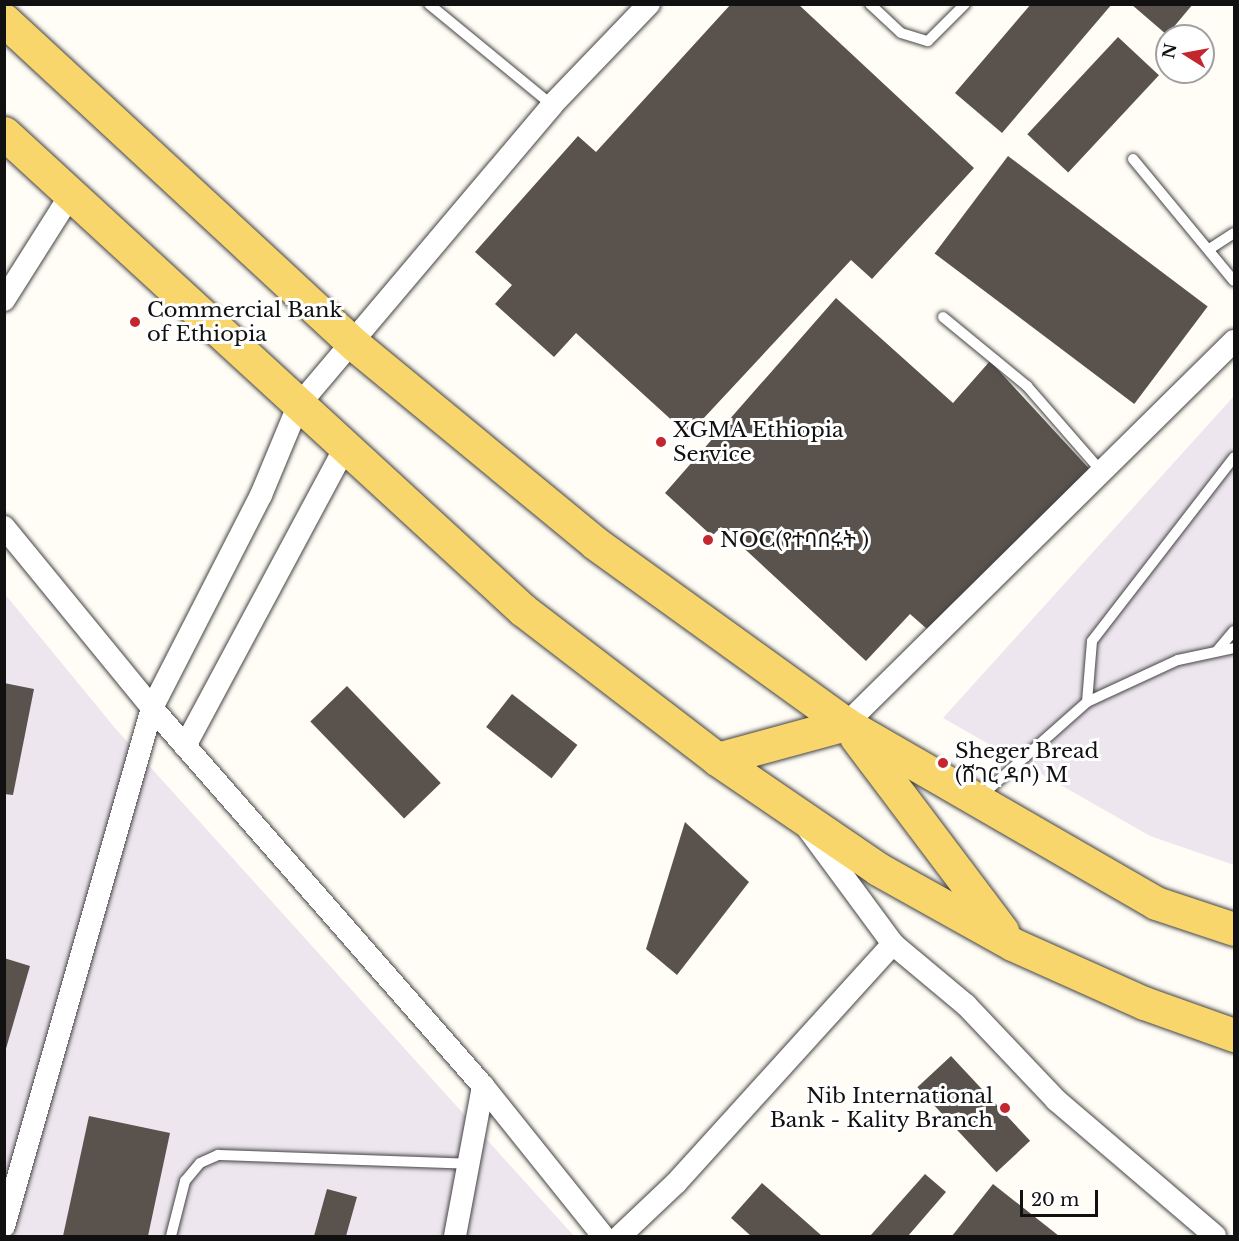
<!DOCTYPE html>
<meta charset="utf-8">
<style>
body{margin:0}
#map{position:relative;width:1239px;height:1241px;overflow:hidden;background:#fffdf5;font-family:"Libre Baskerville","Noto Sans Ethiopic",serif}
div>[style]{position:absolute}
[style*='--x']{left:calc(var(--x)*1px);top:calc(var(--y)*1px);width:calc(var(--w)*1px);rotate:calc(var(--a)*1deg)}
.industrial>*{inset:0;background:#eee6ef}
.building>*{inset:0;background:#5a524d;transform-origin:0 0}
.roads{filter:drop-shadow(0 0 2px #444) drop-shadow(0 0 2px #444)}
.lane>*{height:10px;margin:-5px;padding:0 5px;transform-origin:5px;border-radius:5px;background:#fff}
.street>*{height:22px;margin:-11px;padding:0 11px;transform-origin:11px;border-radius:11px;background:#fff}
.primary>*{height:33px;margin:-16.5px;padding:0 16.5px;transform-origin:16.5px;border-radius:16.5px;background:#f9d66b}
.dots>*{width:16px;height:16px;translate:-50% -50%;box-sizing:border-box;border:3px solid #fff;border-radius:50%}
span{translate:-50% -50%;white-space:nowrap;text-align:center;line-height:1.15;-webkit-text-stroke:6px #fff;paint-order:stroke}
.poi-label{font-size:21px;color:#111}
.left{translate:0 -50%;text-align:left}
.right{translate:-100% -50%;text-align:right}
.frame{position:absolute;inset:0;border:6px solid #111;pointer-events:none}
.north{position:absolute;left:1155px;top:24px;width:60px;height:60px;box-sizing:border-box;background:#fff;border:2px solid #a0a0a0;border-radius:50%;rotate:281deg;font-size:16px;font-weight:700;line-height:24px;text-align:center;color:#111}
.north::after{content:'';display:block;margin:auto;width:21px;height:27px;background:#c4262e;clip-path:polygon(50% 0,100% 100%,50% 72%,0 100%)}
.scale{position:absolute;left:1020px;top:1190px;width:78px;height:27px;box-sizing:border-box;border:3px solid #111;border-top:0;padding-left:8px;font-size:18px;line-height:21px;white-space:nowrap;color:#111;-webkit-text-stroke:4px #fff;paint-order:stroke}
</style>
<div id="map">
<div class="industrial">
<i style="clip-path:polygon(1234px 396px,1234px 865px,1150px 836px,943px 718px)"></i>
<i style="clip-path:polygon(4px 593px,115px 728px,574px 1236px,5px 1236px)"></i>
</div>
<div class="building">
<i style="clip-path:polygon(731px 4px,798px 4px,974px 168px,872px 279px,851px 260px,688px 435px,576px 333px,554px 357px,495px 304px,512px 285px,475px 252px,578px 136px,596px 152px)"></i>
<i style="clip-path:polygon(1031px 4px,1112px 4px,1002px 133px,955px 93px)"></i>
<i style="clip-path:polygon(1131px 4px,1193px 4px,1167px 35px)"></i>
<i style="left:1118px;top:37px;width:56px;height:133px;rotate:43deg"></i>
<i style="left:1008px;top:156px;width:250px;height:122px;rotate:37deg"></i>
<i style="clip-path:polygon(836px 298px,953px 403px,990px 361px,1095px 475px,935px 636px,910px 614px,866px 661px,721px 527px,712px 536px,665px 493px)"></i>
<i style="clip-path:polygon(4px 683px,34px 689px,13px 795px,4px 794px)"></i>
<i style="left:347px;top:686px;width:135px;height:51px;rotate:46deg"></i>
<i style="left:512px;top:694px;width:83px;height:42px;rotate:38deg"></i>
<i style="clip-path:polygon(685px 822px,749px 882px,677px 975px,646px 949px)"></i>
<i style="clip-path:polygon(4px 958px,30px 966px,5px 1052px,4px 1052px)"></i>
<i style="left:951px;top:1056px;width:116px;height:46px;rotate:47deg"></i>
<i style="clip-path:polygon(89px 1116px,170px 1133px,148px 1236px,63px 1236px)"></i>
<i style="clip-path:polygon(925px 1174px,946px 1192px,908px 1236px,870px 1236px)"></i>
<i style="clip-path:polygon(762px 1183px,822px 1236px,751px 1236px,731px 1218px)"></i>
<i style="clip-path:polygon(993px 1184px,1059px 1236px,952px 1236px)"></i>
<i style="clip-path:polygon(327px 1189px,357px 1197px,346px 1236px,314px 1236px)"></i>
</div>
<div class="roads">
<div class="lane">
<i style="--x:429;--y:4;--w:159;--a:39.4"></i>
<i style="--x:870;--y:4;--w:42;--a:43.1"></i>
<i style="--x:901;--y:33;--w:28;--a:17"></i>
<i style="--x:928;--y:41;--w:52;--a:-45"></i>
<i style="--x:1133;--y:159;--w:158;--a:50.4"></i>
<i style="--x:1211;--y:248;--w:27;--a:-33"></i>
<i style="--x:943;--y:317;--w:109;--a:39.4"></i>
<i style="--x:1027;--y:386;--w:114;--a:48.9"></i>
<i style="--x:1217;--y:651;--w:26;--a:-50"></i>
<i style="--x:1087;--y:702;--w:61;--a:-85.3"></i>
<i style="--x:1092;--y:641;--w:232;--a:-52.3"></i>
<i style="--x:981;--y:796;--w:142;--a:-41.6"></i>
<i style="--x:1087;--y:702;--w:100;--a:-24.8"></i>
<i style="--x:1178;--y:660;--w:57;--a:-12.1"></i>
<i style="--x:171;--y:1236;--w:57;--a:-75.7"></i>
<i style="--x:185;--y:1181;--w:23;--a:-50"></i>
<i style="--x:200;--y:1163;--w:20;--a:-24"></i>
<i style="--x:218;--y:1155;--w:253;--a:2"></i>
</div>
<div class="street">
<i style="--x:4;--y:300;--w:125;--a:-57.7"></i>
<i style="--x:4;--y:527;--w:234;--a:50.7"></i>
<i style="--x:152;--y:708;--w:502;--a:48.79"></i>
<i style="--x:483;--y:1086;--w:192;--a:51.3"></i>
<i style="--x:846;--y:724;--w:545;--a:-44.63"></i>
<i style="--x:185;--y:746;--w:337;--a:-61.8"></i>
<i style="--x:809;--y:830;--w:142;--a:53.6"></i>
<i style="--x:893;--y:944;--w:95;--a:39.9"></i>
<i style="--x:966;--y:1005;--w:131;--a:46.5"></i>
<i style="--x:1056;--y:1100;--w:209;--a:40.5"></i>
<i style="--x:4;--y:1226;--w:539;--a:-74.05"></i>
<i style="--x:152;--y:708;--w:239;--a:-62.9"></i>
<i style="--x:261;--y:495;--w:96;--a:-67.4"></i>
<i style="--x:298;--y:406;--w:394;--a:-49.8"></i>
<i style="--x:552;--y:105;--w:140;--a:-46.2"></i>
<i style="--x:455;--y:1236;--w:153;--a:-79.4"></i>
<i style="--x:620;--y:1236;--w:77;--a:-43.4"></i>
<i style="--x:676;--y:1183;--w:323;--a:-47.8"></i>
</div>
<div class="primary">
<i style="--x:4;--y:20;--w:478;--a:42.8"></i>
<i style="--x:355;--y:345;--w:311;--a:39.5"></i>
<i style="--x:595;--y:543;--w:309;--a:35.8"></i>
<i style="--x:846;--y:724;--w:358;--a:30"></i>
<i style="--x:1156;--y:903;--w:82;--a:18.4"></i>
<i style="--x:4;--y:133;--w:705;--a:42.59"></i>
<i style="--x:523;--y:610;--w:245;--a:37.5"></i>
<i style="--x:717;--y:759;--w:195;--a:34.3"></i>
<i style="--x:878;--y:869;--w:154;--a:29.2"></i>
<i style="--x:1012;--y:944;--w:145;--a:24.1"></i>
<i style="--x:1144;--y:1003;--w:96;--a:19.6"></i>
<i style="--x:856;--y:737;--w:243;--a:53"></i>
<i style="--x:717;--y:759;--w:134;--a:-15.2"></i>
</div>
</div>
<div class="dots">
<i style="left:135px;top:322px;background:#c4262e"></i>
<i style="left:661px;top:442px;background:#c4262e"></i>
<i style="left:708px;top:540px;background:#c4262e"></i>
<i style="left:943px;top:763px;background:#c4262e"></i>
<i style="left:1005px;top:1108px;background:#c4262e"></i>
</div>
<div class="poi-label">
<span class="left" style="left:147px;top:322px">Commercial Bank<br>of Ethiopia</span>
<span class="left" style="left:673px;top:442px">XGMA Ethiopia<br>Service</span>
<span class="left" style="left:720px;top:540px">NOC(የተባበሩት )</span>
<span class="left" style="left:955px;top:763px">Sheger Bread<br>(ሸገር ዳቦ) M</span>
<span class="right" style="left:993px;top:1108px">Nib International<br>Bank - Kality Branch</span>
</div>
<div class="frame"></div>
<div class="north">N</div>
<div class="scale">20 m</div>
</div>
